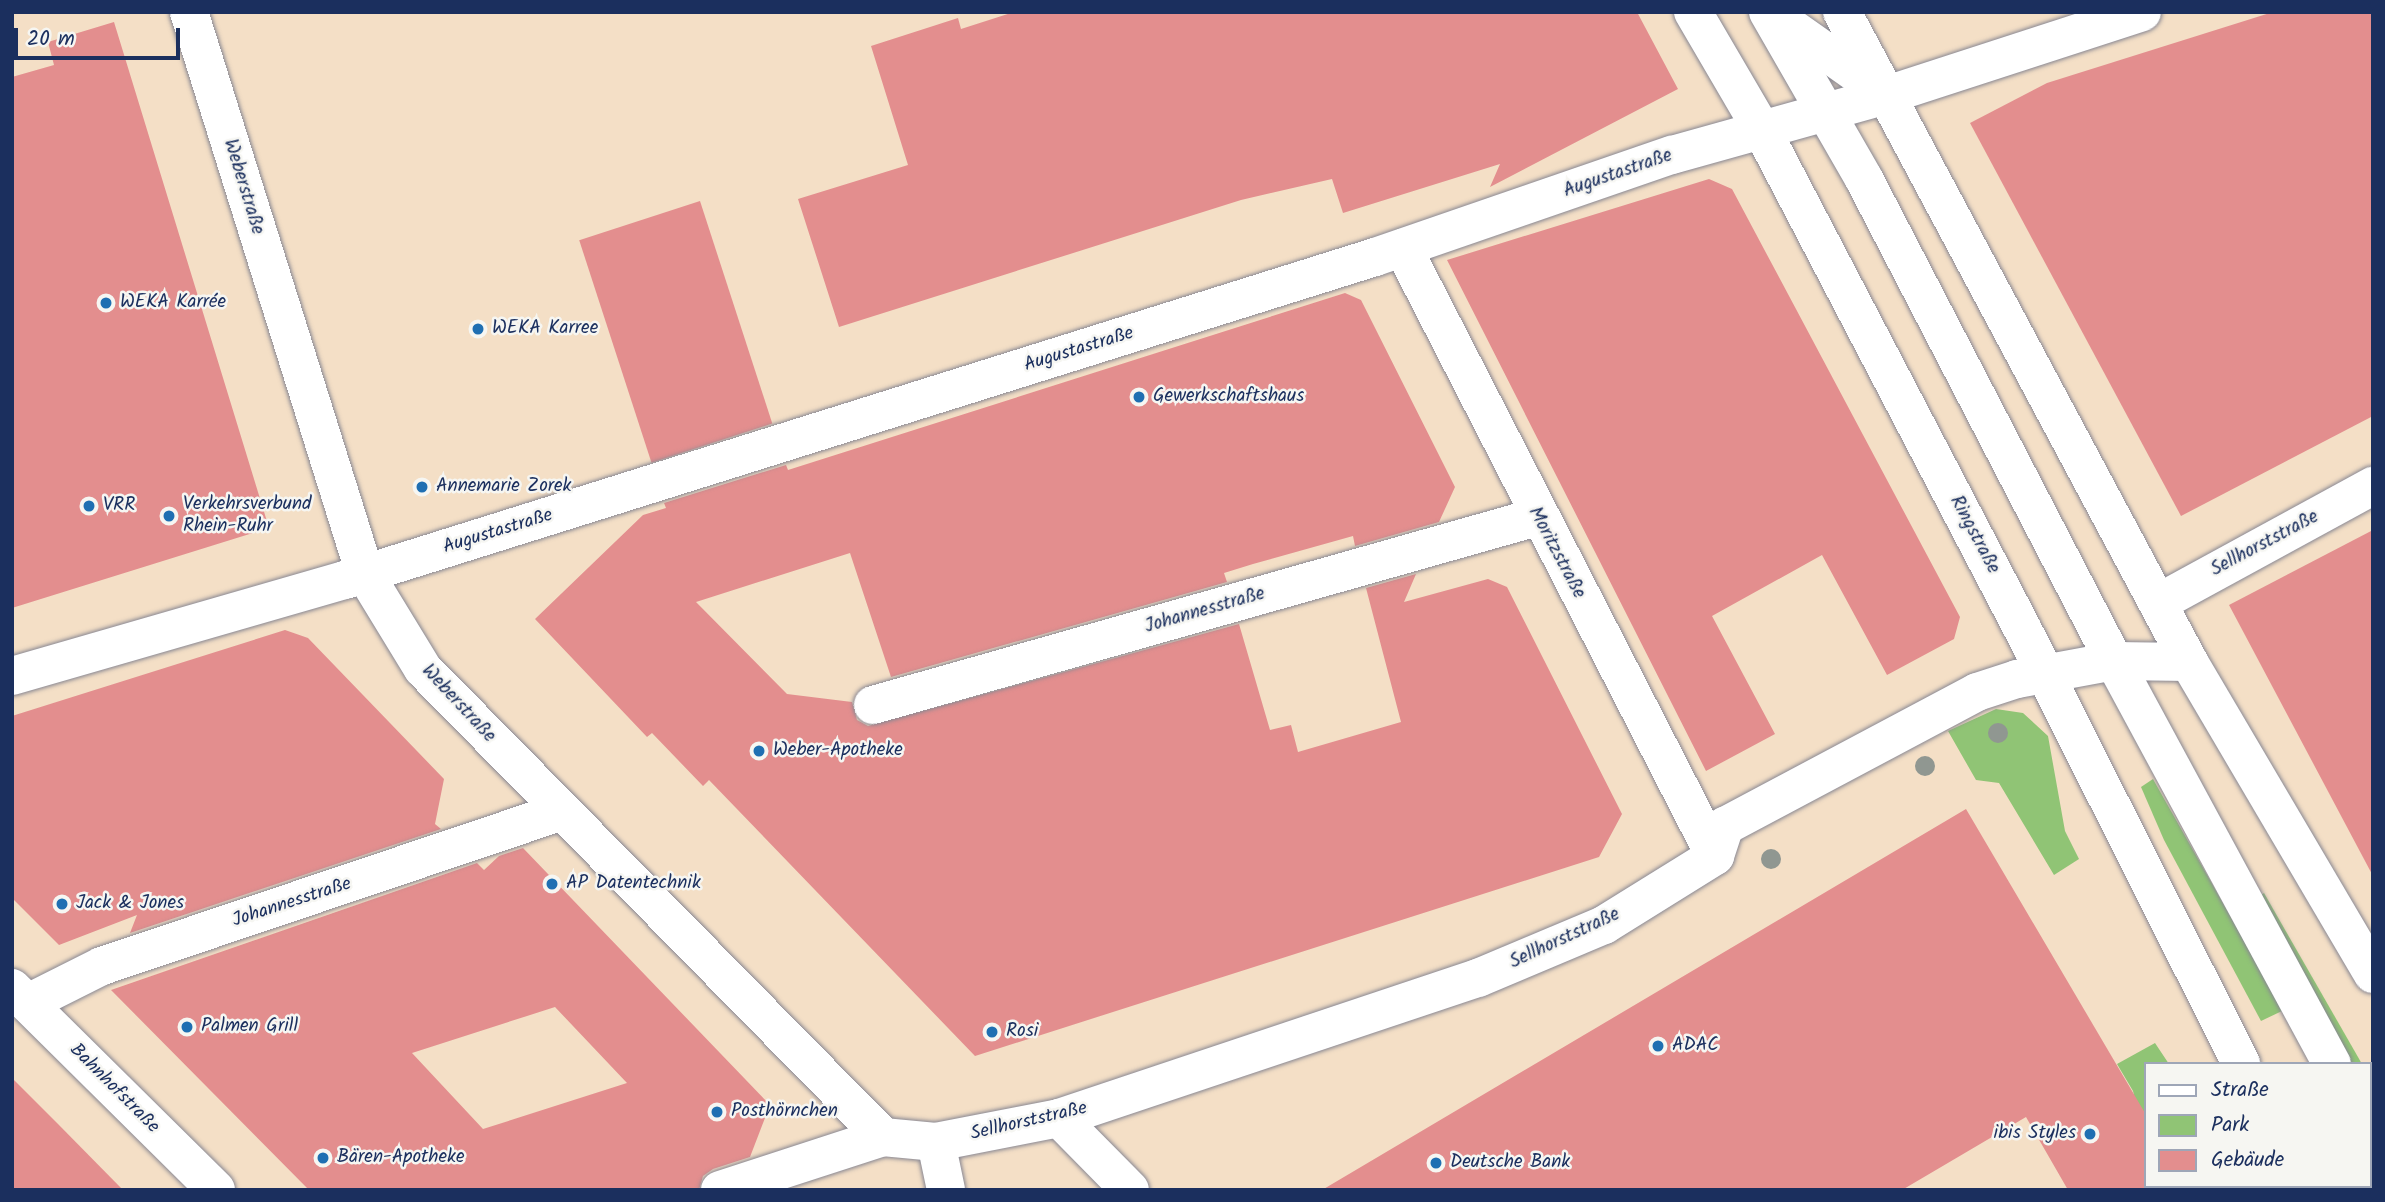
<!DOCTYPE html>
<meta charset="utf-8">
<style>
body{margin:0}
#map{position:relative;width:2385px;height:1202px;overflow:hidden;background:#f4dfc6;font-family:Kalam,sans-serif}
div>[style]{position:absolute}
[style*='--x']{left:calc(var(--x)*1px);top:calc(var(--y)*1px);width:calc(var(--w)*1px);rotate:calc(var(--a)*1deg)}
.green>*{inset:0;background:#90c475}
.building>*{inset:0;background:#e38e8e;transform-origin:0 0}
.roads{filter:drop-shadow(0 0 2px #888792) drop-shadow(0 0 2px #888792)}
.minor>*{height:38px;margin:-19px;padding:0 19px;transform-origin:19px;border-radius:19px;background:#fff}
.major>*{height:38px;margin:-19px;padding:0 19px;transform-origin:19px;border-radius:19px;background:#fff}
.trees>*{width:20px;height:20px;margin:-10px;border-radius:50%;background:#909791}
.dots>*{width:19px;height:19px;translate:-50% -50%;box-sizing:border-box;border:4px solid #f6f6f2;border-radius:50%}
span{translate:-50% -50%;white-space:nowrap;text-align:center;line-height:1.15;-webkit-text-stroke:5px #f6f6f2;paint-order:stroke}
.street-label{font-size:19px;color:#1b2f5e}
.poi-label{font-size:19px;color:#1b2f5e}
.left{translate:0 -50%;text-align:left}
.right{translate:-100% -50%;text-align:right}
.frame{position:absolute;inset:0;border:14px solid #1b2f5e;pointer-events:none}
.legend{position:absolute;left:2144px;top:1062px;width:228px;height:126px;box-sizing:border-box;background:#f6f6f2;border:2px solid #9ea6b7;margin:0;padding:9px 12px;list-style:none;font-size:21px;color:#1b2f5e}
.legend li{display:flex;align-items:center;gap:14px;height:35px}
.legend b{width:35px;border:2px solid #9ea6b7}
.scale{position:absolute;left:14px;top:28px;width:166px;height:32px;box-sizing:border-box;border:4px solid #1b2f5e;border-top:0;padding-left:9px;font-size:21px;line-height:24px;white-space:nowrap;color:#1b2f5e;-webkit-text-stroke:5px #f6f6f2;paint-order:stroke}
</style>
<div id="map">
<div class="green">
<i style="clip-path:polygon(1996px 709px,2023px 713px,2048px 736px,2065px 831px,2079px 859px,2054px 875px,1999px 783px,1976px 780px,1948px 731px)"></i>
<i style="clip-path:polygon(2153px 779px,2264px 976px,2282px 1011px,2261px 1021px,2164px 840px,2141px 787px)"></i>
<i style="clip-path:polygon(2264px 893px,2362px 1064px,2345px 1064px,2254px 900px)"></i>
<i style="clip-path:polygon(2155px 1043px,2169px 1064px,2145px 1064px,2145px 1114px,2139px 1118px,2133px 1091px,2117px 1064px)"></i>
</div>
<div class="building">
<i style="clip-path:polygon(1014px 12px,1637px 12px,1678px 89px,1490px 187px,1500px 164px,1343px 213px,1332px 179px,1241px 200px,839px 327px,798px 199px,908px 165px,871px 46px,958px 18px,961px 29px)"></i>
<i style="clip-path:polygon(2273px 12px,2373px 12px,2373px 416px,2181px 516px,1970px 123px,2047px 83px)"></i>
<i style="clip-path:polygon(114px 22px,269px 528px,12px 608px,12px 77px,54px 65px,48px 42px)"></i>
<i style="clip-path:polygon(1709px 179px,1732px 189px,1960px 617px,1954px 639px,1887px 675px,1822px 555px,1712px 616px,1775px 734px,1706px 771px,1447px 260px)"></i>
<i style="left:700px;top:201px;width:234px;height:127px;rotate:72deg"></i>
<i style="clip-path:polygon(1345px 293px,1361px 300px,1455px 487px,1439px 522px,1355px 546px,1353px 536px,1253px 564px,1224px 573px,1227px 582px,891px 677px,850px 553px,696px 602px,787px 694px,852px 702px,857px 720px,868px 726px,1239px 624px,1270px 730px,1291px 725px,1298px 752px,1401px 722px,1366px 588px,1416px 574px,1404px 602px,1488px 579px,1507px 587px,1622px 814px,1599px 857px,975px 1056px,709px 780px,703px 786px,652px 733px,647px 737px,535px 619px,643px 515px,666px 508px,664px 503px,786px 465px,788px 470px)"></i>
<i style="clip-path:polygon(2373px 530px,2373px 876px,2229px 605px)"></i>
<i style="clip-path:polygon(285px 630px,308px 638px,444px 779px,435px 824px,441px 829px,130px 933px,137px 915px,59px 945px,12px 898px,12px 716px)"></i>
<i style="clip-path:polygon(1966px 809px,2145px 1113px,2145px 1190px,2068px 1190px,2026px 1117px,1902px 1190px,1322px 1190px)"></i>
<i style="clip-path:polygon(evenodd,523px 848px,770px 1105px,750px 1157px,713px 1169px,703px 1176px,699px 1190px,309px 1190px,111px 990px,477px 863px,484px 870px,499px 856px,523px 848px,555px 1007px,627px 1083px,483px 1129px,412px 1053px,555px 1007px)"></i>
<i style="clip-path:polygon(12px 1078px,57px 1123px,123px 1190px,12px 1190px)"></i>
</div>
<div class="roads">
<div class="minor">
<i style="--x:189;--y:12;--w:589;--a:72.61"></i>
<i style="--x:365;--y:574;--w:111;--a:58.6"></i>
<i style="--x:423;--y:669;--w:656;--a:45.49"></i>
<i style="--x:883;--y:1137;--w:53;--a:5.4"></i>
<i style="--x:936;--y:1142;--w:125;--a:-11"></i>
<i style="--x:1059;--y:1118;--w:442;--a:-18.5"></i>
<i style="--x:1478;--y:978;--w:137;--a:-22.8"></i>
<i style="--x:1604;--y:925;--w:131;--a:-31.9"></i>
<i style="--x:1715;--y:856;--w:32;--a:-72"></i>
<i style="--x:1725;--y:826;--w:285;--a:-28"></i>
<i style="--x:1977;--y:692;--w:42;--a:-18"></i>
<i style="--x:2017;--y:679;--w:99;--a:-10.5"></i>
<i style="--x:2114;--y:661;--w:75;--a:0.8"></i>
<i style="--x:1768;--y:12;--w:193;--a:60.1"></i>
<i style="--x:1864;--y:179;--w:543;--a:62.59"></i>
<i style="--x:2114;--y:661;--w:458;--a:61.6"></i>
<i style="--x:1775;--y:16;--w:137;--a:35.2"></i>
<i style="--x:1403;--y:248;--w:683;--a:62.84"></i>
<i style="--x:2158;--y:603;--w:245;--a:-28.6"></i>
<i style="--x:12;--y:676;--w:347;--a:-16.1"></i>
<i style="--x:345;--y:580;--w:1079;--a:-17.41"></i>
<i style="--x:1375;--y:257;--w:314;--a:-19"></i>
<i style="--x:1672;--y:155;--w:223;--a:-15.6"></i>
<i style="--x:1887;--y:95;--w:268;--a:-18"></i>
<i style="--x:873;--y:705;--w:690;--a:-15.81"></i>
<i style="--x:12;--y:988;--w:287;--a:44.7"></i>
<i style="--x:28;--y:1003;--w:83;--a:-26.6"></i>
<i style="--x:102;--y:966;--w:483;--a:-18.6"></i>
<i style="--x:1059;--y:1118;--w:101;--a:45.4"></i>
<i style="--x:2369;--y:1134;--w:7;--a:56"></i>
<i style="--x:936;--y:1142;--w:49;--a:78.2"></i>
<i style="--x:720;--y:1190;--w:171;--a:-18"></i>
</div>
<div class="major">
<i style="--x:1693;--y:12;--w:137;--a:59.7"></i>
<i style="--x:1762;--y:130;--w:560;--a:62.43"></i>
<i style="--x:2021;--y:626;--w:490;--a:63.3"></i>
<i style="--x:1842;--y:12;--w:737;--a:61.9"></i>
<i style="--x:2189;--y:662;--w:362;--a:59.5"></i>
<i style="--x:2305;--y:1186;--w:4;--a:63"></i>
</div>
</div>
<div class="trees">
<i style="left:1998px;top:733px"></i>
<i style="left:1925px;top:766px"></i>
<i style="left:1771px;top:859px"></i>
</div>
<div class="dots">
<i style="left:106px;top:303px;background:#1f6fb2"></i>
<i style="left:478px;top:329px;background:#1f6fb2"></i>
<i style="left:1139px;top:397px;background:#1f6fb2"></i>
<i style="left:422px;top:487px;background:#1f6fb2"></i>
<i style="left:89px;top:506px;background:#1f6fb2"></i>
<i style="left:169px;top:516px;background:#1f6fb2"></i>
<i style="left:759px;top:751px;background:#1f6fb2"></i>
<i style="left:552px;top:884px;background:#1f6fb2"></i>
<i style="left:62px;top:904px;background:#1f6fb2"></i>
<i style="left:187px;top:1027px;background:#1f6fb2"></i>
<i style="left:992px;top:1032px;background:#1f6fb2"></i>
<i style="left:1658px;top:1046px;background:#1f6fb2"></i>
<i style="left:717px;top:1112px;background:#1f6fb2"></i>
<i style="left:2090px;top:1134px;background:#1f6fb2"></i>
<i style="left:323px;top:1158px;background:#1f6fb2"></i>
<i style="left:1436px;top:1163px;background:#1f6fb2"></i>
</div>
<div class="street-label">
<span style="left:1618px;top:174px;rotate:-19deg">Augustastraße</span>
<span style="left:243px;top:187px;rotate:73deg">Weberstraße</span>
<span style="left:1079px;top:350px;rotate:-17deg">Augustastraße</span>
<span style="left:498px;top:532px;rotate:-17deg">Augustastraße</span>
<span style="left:1974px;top:535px;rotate:62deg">Ringstraße</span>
<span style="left:2265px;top:544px;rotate:-28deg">Sellhorststraße</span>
<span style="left:1556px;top:553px;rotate:62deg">Moritzstraße</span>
<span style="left:1205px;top:611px;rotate:-16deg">Johannesstraße</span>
<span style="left:458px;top:704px;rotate:47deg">Weberstraße</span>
<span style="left:292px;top:903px;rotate:-18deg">Johannesstraße</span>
<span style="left:1565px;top:939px;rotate:-25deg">Sellhorststraße</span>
<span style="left:114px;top:1089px;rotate:45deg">Bahnhofstraße</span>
<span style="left:1029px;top:1122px;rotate:-13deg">Sellhorststraße</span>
</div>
<div class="poi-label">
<span class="left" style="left:120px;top:303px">WEKA Karrée</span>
<span class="left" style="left:492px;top:329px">WEKA Karree</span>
<span class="left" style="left:1153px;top:397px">Gewerkschaftshaus</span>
<span class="left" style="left:436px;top:487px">Annemarie Zorek</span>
<span class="left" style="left:183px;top:516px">Verkehrsverbund<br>Rhein-Ruhr</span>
<span class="left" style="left:103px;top:506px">VRR</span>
<span class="left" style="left:773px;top:751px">Weber-Apotheke</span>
<span class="left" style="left:566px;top:884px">AP Datentechnik</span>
<span class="left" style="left:76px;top:904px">Jack &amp; Jones</span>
<span class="left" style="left:201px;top:1027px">Palmen Grill</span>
<span class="left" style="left:1006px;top:1032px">Rosi</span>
<span class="left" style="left:1672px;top:1046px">ADAC</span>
<span class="left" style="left:731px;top:1112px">Posthörnchen</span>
<span class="right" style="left:2076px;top:1134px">ibis Styles</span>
<span class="left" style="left:337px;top:1158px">Bären-Apotheke</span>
<span class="left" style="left:1450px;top:1163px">Deutsche Bank</span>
</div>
<div class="frame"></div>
<ul class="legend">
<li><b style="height:9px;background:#fff"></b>Straße</li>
<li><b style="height:19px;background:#90c475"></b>Park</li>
<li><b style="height:19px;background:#e38e8e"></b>Gebäude</li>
</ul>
<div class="scale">20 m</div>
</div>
